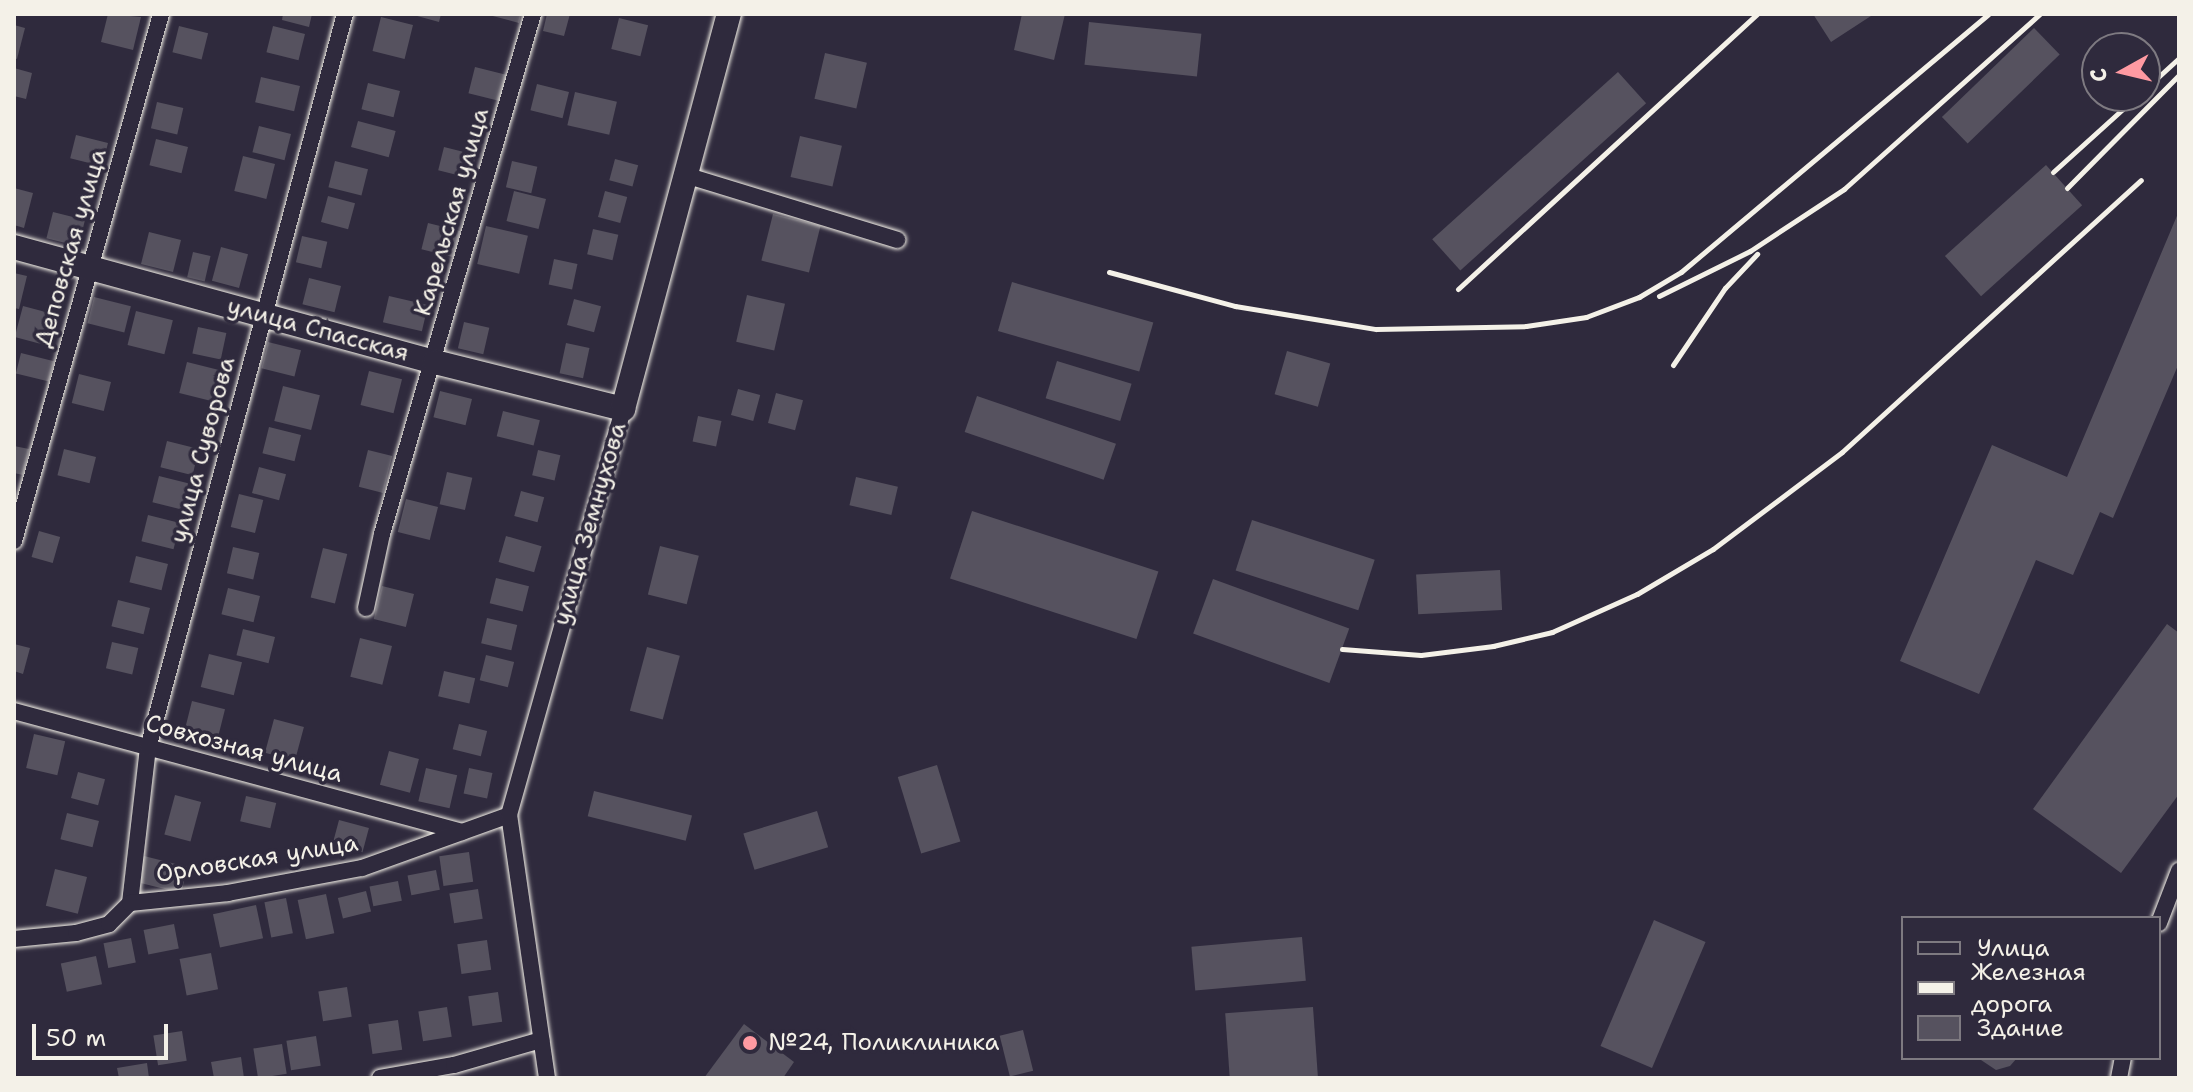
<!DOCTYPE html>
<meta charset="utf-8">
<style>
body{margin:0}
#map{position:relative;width:2193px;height:1092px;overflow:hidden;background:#2f2a3d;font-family:"Shantell Sans",sans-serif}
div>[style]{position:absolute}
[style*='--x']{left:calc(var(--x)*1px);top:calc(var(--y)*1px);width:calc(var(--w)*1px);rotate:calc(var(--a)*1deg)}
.building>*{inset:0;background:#56525f;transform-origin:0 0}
.roads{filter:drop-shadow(0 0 2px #f4f1e8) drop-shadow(0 0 2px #f4f1e8)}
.street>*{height:16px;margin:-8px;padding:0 8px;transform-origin:8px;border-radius:8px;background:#2f2a3d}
.secondary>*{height:24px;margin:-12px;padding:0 12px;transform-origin:12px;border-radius:12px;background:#2f2a3d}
.rail>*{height:5px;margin:-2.5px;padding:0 2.5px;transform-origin:2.5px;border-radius:2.5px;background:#f4f1e8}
.dots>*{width:22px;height:22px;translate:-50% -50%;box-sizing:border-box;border:4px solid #2f2a3d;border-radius:50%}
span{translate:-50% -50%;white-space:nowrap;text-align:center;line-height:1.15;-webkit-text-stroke:7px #2f2a3d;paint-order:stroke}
.street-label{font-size:24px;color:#f4f1e8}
.poi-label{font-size:24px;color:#f4f1e8}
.left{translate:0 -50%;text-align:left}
.frame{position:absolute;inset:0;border:16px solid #f4f1e8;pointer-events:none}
.legend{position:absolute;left:1901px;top:916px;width:260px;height:144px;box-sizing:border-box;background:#2f2a3d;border:2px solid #7e7a81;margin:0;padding:10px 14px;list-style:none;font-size:24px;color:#f4f1e8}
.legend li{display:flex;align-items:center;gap:16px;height:40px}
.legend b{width:40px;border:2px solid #7e7a81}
.north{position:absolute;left:2081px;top:32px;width:80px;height:80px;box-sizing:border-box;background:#2f2a3d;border:2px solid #7e7a81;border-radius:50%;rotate:262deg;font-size:22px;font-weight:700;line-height:32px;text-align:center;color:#f4f1e8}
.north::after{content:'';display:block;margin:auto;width:28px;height:36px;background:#ff9aa2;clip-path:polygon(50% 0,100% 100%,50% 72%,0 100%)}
.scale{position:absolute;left:32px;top:1024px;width:136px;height:36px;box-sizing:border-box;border:4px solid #f4f1e8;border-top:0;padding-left:10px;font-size:24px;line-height:28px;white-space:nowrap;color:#f4f1e8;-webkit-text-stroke:6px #2f2a3d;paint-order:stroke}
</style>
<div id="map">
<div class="building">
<i style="clip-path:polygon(108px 14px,141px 17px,133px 50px,101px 42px)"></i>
<i style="clip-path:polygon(283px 14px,312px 14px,309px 27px,282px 20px)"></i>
<i style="clip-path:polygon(410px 14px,441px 14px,439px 22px)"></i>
<i style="clip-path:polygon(485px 14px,521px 14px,519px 23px)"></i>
<i style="clip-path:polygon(547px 14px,570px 14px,564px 36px,543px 31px)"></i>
<i style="clip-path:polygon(1022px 14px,1065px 14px,1054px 60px,1014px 50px)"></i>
<i style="clip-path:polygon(1813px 14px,1874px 14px,1831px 42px)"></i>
<i style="left:381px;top:17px;width:33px;height:35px;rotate:14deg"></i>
<i style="left:619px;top:18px;width:30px;height:32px;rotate:14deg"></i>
<i style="left:1089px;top:22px;width:113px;height:43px;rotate:6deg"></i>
<i style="clip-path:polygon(14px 25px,25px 28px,17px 59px,14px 58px)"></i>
<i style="left:179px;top:26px;width:30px;height:27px;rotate:14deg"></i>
<i style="left:273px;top:26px;width:33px;height:27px;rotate:14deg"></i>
<i style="left:2034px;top:28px;width:37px;height:128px;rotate:46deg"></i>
<i style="left:825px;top:53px;width:43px;height:47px;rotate:13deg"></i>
<i style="left:475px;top:67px;width:33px;height:27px;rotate:14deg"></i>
<i style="clip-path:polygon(14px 68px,32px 73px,26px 99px,14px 96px)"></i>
<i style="left:1618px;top:72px;width:42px;height:250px;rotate:48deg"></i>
<i style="left:261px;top:77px;width:40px;height:26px;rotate:13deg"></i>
<i style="left:368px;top:83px;width:33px;height:27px;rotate:14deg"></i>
<i style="left:537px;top:84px;width:33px;height:27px;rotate:14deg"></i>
<i style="left:575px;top:92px;width:43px;height:34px;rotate:13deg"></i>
<i style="left:157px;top:102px;width:27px;height:27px;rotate:13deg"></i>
<i style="left:358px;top:121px;width:39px;height:27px;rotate:15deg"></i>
<i style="left:259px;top:126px;width:33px;height:27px;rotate:14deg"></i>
<i style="left:76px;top:135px;width:33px;height:24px;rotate:14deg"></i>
<i style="left:800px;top:136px;width:43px;height:42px;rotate:13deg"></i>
<i style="left:156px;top:139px;width:33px;height:27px;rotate:14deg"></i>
<i style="left:444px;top:147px;width:33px;height:24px;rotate:14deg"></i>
<i style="left:243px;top:156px;width:33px;height:36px;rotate:14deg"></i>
<i style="left:615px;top:159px;width:24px;height:22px;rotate:15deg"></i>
<i style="left:335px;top:161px;width:34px;height:27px;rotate:14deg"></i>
<i style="left:512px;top:161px;width:26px;height:27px;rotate:13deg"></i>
<i style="left:2046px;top:165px;width:54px;height:136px;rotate:48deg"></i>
<i style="clip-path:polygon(14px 188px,33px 193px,24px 228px,14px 225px)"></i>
<i style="left:514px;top:191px;width:33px;height:31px;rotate:14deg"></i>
<i style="left:605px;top:191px;width:23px;height:27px;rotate:15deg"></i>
<i style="left:328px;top:196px;width:28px;height:27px;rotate:15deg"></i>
<i style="clip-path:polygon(2179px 211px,2179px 363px,2113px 518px,2100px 512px,2073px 575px,2036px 560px,1979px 694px,1900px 661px,1992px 445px,2067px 477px)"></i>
<i style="left:53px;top:212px;width:33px;height:27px;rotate:14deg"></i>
<i style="left:773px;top:214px;width:49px;height:48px;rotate:14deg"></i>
<i style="left:428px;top:223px;width:33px;height:27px;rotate:14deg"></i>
<i style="left:486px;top:226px;width:43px;height:39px;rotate:13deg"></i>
<i style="left:593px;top:229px;width:26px;height:26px;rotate:13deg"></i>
<i style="left:149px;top:232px;width:33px;height:33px;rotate:14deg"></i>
<i style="left:302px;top:236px;width:26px;height:27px;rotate:13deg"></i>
<i style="left:221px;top:247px;width:28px;height:35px;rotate:15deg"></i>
<i style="left:193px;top:252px;width:18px;height:26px;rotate:13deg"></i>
<i style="left:554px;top:259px;width:24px;height:26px;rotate:12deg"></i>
<i style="clip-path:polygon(14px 273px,27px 276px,19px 309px,14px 308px)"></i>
<i style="left:309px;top:278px;width:33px;height:27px;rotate:14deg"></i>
<i style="left:1012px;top:282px;width:147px;height:51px;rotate:16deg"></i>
<i style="left:747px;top:295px;width:39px;height:48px;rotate:13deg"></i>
<i style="left:389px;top:296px;width:40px;height:27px;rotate:13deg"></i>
<i style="left:94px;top:297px;width:38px;height:27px;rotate:14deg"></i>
<i style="left:574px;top:299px;width:28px;height:27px;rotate:15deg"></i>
<i style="left:23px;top:306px;width:38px;height:32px;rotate:15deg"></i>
<i style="left:136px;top:311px;width:38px;height:35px;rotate:14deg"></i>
<i style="left:464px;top:322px;width:26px;height:27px;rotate:13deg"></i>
<i style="left:198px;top:327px;width:29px;height:27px;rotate:12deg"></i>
<i style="left:268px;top:342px;width:34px;height:27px;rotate:14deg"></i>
<i style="left:566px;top:343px;width:24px;height:31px;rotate:12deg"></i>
<i style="left:1287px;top:351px;width:45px;height:45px;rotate:16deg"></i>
<i style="left:21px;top:353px;width:34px;height:21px;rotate:14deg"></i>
<i style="left:1057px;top:361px;width:78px;height:39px;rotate:17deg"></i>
<i style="left:187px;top:362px;width:34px;height:32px;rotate:14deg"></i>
<i style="left:369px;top:371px;width:34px;height:35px;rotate:14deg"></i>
<i style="left:79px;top:374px;width:33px;height:30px;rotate:14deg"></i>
<i style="left:283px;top:386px;width:38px;height:36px;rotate:14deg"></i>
<i style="left:738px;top:389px;width:23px;height:27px;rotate:15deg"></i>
<i style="left:440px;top:391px;width:33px;height:27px;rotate:14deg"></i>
<i style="left:776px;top:393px;width:28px;height:31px;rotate:15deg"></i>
<i style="left:977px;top:396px;width:147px;height:38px;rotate:19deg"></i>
<i style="left:503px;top:411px;width:38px;height:26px;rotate:14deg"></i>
<i style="left:698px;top:416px;width:24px;height:26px;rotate:12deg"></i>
<i style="left:269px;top:427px;width:33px;height:27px;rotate:14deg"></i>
<i style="left:167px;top:441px;width:33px;height:27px;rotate:14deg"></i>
<i style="clip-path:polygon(14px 446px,29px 449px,23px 475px,14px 473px)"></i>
<i style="left:64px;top:449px;width:33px;height:27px;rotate:14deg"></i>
<i style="left:368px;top:450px;width:25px;height:38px;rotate:14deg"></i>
<i style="left:538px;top:450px;width:23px;height:26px;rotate:13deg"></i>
<i style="left:259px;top:467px;width:28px;height:27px;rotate:15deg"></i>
<i style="left:447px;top:472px;width:26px;height:33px;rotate:13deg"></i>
<i style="left:159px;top:476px;width:30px;height:27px;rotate:14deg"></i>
<i style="left:856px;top:477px;width:43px;height:29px;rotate:13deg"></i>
<i style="left:521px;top:491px;width:24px;height:26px;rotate:15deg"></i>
<i style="left:239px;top:494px;width:25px;height:34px;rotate:14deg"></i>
<i style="left:406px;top:499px;width:33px;height:34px;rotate:14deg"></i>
<i style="left:972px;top:511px;width:196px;height:71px;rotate:18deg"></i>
<i style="left:148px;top:515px;width:33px;height:27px;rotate:14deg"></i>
<i style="left:1252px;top:520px;width:129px;height:53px;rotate:18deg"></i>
<i style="left:39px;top:531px;width:22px;height:27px;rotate:16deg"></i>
<i style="left:506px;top:536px;width:37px;height:27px;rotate:16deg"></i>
<i style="left:660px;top:546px;width:40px;height:50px;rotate:14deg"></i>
<i style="left:233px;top:547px;width:27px;height:27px;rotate:13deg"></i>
<i style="left:323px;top:548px;width:25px;height:51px;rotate:14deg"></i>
<i style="left:136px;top:556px;width:33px;height:27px;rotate:14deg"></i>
<i style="left:1500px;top:570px;width:40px;height:84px;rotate:87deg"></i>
<i style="left:496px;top:578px;width:34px;height:26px;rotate:14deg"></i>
<i style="left:1213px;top:579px;width:145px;height:58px;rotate:20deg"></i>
<i style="left:382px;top:586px;width:33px;height:34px;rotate:14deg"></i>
<i style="left:228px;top:588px;width:33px;height:27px;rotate:14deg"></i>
<i style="left:118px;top:600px;width:33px;height:27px;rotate:14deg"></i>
<i style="left:487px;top:618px;width:31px;height:26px;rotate:13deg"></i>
<i style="clip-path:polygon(2167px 624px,2179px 633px,2179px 794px,2121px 873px,2033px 809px)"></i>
<i style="left:243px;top:629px;width:33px;height:27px;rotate:14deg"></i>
<i style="left:360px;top:638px;width:33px;height:40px;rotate:14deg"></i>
<i style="left:112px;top:642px;width:27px;height:27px;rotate:13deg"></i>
<i style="clip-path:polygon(14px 644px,30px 648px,23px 674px,14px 671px)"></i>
<i style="left:647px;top:647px;width:34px;height:66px;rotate:15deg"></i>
<i style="left:209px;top:654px;width:34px;height:34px;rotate:14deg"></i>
<i style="left:486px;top:655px;width:29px;height:26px;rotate:14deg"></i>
<i style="left:444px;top:671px;width:32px;height:26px;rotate:13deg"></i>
<i style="left:192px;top:701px;width:34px;height:27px;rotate:14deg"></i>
<i style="left:274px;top:719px;width:31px;height:35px;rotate:15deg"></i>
<i style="left:459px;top:724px;width:29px;height:26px;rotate:14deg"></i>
<i style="left:34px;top:734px;width:32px;height:35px;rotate:13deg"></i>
<i style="left:389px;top:751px;width:31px;height:35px;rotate:15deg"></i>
<i style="left:937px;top:765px;width:80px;height:41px;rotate:73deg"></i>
<i style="left:426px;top:768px;width:32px;height:34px;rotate:13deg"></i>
<i style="left:469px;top:768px;width:24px;height:26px;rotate:12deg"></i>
<i style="left:78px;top:772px;width:28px;height:27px;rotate:15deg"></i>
<i style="left:594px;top:791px;width:101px;height:26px;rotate:14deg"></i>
<i style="left:175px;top:795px;width:27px;height:41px;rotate:15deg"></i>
<i style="left:246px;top:796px;width:31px;height:26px;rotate:13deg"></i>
<i style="left:817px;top:811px;width:38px;height:77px;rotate:73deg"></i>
<i style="left:67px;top:813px;width:33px;height:27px;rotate:14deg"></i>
<i style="left:339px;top:820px;width:31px;height:25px;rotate:15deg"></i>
<i style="left:469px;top:852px;width:30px;height:30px;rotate:82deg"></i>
<i style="left:144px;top:856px;width:45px;height:27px;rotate:14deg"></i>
<i style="left:55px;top:869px;width:33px;height:38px;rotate:14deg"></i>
<i style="left:436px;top:870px;width:20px;height:29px;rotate:79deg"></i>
<i style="left:398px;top:881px;width:20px;height:29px;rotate:79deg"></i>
<i style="left:478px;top:889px;width:30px;height:29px;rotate:81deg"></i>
<i style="left:366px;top:891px;width:21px;height:29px;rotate:76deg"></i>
<i style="left:326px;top:894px;width:40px;height:29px;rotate:78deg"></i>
<i style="left:286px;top:898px;width:36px;height:22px;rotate:79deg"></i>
<i style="left:256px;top:905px;width:34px;height:44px;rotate:78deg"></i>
<i style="left:1654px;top:920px;width:56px;height:137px;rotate:23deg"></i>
<i style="left:174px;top:924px;width:25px;height:31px;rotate:79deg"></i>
<i style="left:1302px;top:937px;width:44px;height:111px;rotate:85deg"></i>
<i style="left:131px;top:938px;width:25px;height:28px;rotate:79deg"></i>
<i style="left:487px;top:940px;width:30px;height:30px;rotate:82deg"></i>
<i style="left:211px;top:953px;width:37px;height:32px;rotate:79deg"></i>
<i style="left:96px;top:956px;width:29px;height:36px;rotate:78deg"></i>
<i style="left:347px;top:987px;width:30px;height:29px;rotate:81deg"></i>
<i style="left:498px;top:992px;width:30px;height:30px;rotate:82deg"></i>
<i style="left:447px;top:1007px;width:30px;height:29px;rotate:81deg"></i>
<i style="left:1313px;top:1007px;width:71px;height:88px;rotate:86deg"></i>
<i style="left:398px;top:1020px;width:30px;height:30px;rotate:82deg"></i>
<i style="clip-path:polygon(744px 1024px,794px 1062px,783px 1078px,704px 1078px)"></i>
<i style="left:1023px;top:1030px;width:42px;height:24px;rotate:76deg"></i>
<i style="left:182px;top:1031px;width:30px;height:29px;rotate:81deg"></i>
<i style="left:316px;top:1036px;width:30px;height:30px;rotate:81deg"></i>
<i style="left:282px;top:1044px;width:30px;height:29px;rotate:81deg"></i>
<i style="clip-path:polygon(241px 1057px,244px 1078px,214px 1078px,211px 1062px)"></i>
<i style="clip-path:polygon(1978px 1058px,2017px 1058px,2010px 1066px,1996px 1070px)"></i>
<i style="clip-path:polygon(147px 1063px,149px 1078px,119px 1078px,117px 1068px)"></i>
</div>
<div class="roads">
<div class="street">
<i style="--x:685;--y:175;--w:222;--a:17"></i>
<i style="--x:14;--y:541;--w:547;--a:-74.41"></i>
<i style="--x:366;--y:608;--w:76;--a:-77.8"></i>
<i style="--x:382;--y:534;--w:541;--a:-73.81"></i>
<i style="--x:14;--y:711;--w:464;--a:15.1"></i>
<i style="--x:130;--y:903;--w:156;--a:-83.4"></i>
<i style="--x:148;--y:748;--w:760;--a:-74.98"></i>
<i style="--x:2159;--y:923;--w:56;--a:-69"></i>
<i style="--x:14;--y:939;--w:62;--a:-5.5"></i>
<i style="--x:76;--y:933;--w:34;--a:-15"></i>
<i style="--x:109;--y:924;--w:30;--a:-45"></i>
<i style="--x:130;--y:903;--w:99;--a:-5.8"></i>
<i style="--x:228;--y:893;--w:136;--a:-10.6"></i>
<i style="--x:362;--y:868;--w:156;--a:-19.8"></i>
<i style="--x:380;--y:1078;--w:75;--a:-10"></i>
<i style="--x:454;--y:1065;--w:91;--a:-16"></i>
<i style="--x:547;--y:1078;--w:266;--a:-98.2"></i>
<i style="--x:509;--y:815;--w:422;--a:-74.3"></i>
<i style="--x:2119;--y:1078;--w:20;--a:-79"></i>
</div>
<div class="secondary">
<i style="--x:14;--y:247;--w:436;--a:15.3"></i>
<i style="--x:435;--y:362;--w:194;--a:14"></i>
<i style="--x:623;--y:409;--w:409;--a:-75"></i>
</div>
</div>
<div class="rail">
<i style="--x:2145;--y:89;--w:46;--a:-42.4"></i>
<i style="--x:2053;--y:172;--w:113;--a:-42.1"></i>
<i style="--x:2067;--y:188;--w:159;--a:-45.3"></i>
<i style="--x:1109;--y:272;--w:131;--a:15.1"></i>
<i style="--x:1235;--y:306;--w:143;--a:9.3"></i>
<i style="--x:1376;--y:329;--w:150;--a:-1.1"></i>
<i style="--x:1526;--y:326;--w:61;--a:-8.5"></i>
<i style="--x:1586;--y:317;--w:57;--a:-20.7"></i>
<i style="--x:1639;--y:297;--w:49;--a:-30.8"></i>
<i style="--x:1681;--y:272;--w:401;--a:-40"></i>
<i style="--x:1458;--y:289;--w:406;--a:-42.6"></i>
<i style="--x:1659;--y:296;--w:102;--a:-26.3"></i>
<i style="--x:1750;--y:251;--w:113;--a:-33.4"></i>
<i style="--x:1844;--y:189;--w:263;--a:-41.8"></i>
<i style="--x:1673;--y:365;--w:93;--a:-56"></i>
<i style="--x:1725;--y:288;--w:47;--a:-46.7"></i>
<i style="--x:1342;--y:649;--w:79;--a:4.3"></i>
<i style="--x:1421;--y:655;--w:73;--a:-7.1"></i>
<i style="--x:1493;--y:646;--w:61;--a:-13.3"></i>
<i style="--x:1552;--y:632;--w:93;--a:-24.1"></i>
<i style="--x:1637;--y:594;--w:88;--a:-30.6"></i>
<i style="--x:1713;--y:549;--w:161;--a:-36.9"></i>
<i style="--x:1842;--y:452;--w:404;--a:-42.3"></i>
</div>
<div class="dots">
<i style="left:750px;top:1043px;background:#ff9aa2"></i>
</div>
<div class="street-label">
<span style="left:452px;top:212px;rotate:-74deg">Карельская улица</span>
<span style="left:71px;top:248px;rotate:-74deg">Деповская улица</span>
<span style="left:318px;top:330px;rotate:15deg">улица Спасская</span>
<span style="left:203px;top:450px;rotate:-75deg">улица Суворова</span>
<span style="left:590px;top:524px;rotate:-74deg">улица Земнухова</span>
<span style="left:244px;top:749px;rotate:15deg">Совхозная улица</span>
<span style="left:257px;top:859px;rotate:-9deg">Орловская улица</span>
</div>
<div class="poi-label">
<span class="left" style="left:768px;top:1043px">№24, Поликлиника</span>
</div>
<div class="frame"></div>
<ul class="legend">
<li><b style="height:10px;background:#2f2a3d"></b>Улица</li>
<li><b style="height:10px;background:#f4f1e8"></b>Железная дорога</li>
<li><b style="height:22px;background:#56525f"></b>Здание</li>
</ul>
<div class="north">С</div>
<div class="scale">50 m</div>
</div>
